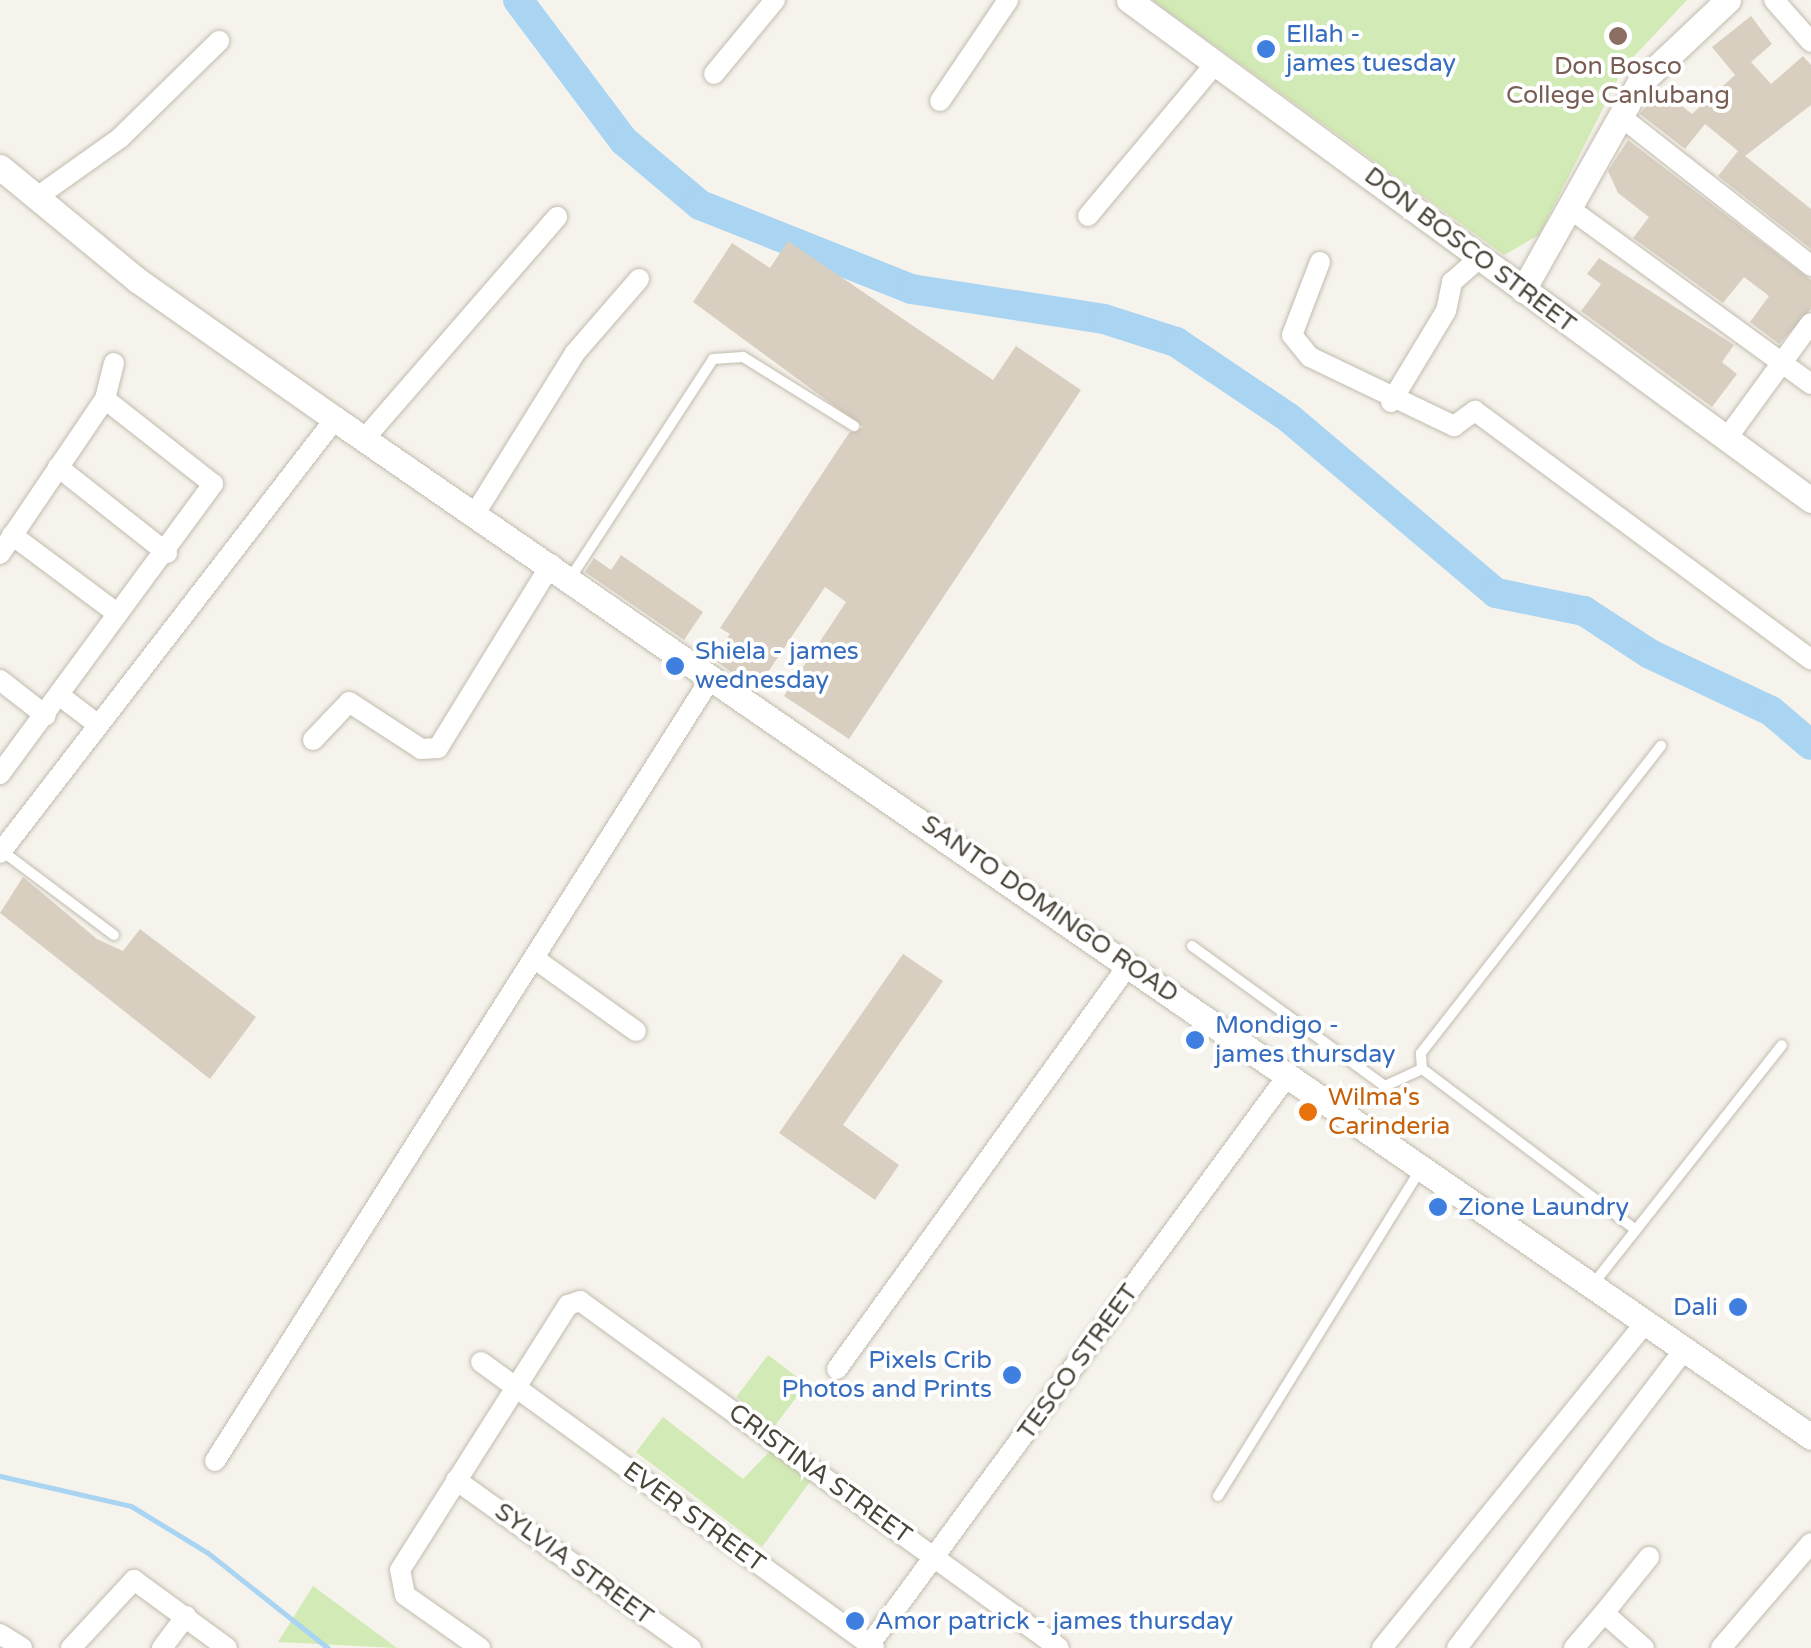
<!DOCTYPE html>
<style>
body{margin:0}
#map{position:relative;width:1811px;height:1648px;overflow:hidden;background:#f6f3ec;font-family:"Varela Round",sans-serif}
div>[style]{position:absolute}
[style*='--x']{left:calc(var(--x)*1px);top:calc(var(--y)*1px);width:calc(var(--w)*1px);rotate:calc(var(--a)*1deg)}
.green>*{inset:0;background:#d2eab5;transform-origin:0 0}
.stream>*{height:5px;margin:-2.5px;padding:0 2.5px;transform-origin:2.5px;border-radius:2.5px;background:#a9d4f2}
.river>*{height:30px;margin:-15px;padding:0 15px;transform-origin:15px;border-radius:15px;background:#a9d4f2}
.building>*{inset:0;background:#d8cfc1}
.roads{filter:drop-shadow(0 0 2px #c2bbae) drop-shadow(0 0 2px #c2bbae)}
.service>*{height:10px;margin:-5px;padding:0 5px;transform-origin:5px;border-radius:5px;background:#fff}
.minor>*{height:20px;margin:-10px;padding:0 10px;transform-origin:10px;border-radius:10px;background:#fff}
.tertiary>*{height:25px;margin:-12.5px;padding:0 12.5px;transform-origin:12.5px;border-radius:12.5px;background:#fff}
.dots>*{width:28px;height:28px;translate:-50% -50%;box-sizing:border-box;border:5px solid #fff;border-radius:50%}
span{translate:-50% -50%;white-space:nowrap;text-align:center;line-height:1.15;-webkit-text-stroke:8px #fff;paint-order:stroke}
.shop-label{font-size:25px;color:#366cbe}
.left{translate:0 -50%;text-align:left}
.right{translate:-100% -50%;text-align:right}
.education-label{font-size:25px;color:#785e54}
.street-label{font-size:25px;color:#4b4439}
.food-label{font-size:25px;color:#c56008}
</style>
<div id="map">
<div class="green">
<i style="clip-path:polygon(1152px 0,1687px 0,1624px 67px,1539px 235px,1504px 255px)"></i>
<i style="left:768px;top:1355px;width:48px;height:53px;rotate:37deg"></i>
<i style="clip-path:polygon(663px 1417px,743px 1479px,772px 1449px,812px 1479px,762px 1547px,636px 1452px)"></i>
<i style="clip-path:polygon(313px 1586px,397px 1648px,278px 1642px)"></i>
</div>
<div class="stream">
<i style="--x:0;--y:1476;--w:134;--a:12.9"></i>
<i style="--x:131;--y:1506;--w:90;--a:31.4"></i>
<i style="--x:208;--y:1553;--w:153;--a:38.4"></i>
</div>
<div class="river">
<i style="--x:518;--y:0;--w:176;--a:53.1"></i>
<i style="--x:624;--y:141;--w:99;--a:40.1"></i>
<i style="--x:700;--y:205;--w:227;--a:21.7"></i>
<i style="--x:911;--y:289;--w:195;--a:8.8"></i>
<i style="--x:1104;--y:319;--w:76;--a:17.7"></i>
<i style="--x:1176;--y:342;--w:136;--a:33.9"></i>
<i style="--x:1289;--y:418;--w:271;--a:40.2"></i>
<i style="--x:1496;--y:593;--w:90;--a:11.6"></i>
<i style="--x:1584;--y:611;--w:79;--a:33.1"></i>
<i style="--x:1650;--y:654;--w:134;--a:25.2"></i>
<i style="--x:1771;--y:711;--w:52;--a:40.4"></i>
</div>
<div class="building">
<i style="clip-path:polygon(1751px 16px,1772px 44px,1751px 62px,1771px 84px,1803px 56px,1811px 65px,1811px 105px,1745px 156px,1811px 209px,1811px 249px,1718px 176px,1738px 151px,1705px 124px,1685px 149px,1640px 114px,1659px 88px,1692px 114px,1735px 75px,1712px 47px)"></i>
<i style="clip-path:polygon(1628px 140px,1811px 280px,1811px 309px,1779px 344px,1750px 322px,1769px 296px,1744px 277px,1723px 303px,1633px 238px,1649px 217px,1618px 193px,1608px 171px)"></i>
<i style="clip-path:polygon(788px 241px,993px 380px,1016px 346px,1081px 390px,849px 739px,784px 696px,846px 602px,825px 587px,756px 690px,713px 659px,730px 634px,720px 628px,849px 433px,863px 427px,693px 302px,732px 243px,770px 268px)"></i>
<i style="clip-path:polygon(1599px 258px,1734px 345px,1722px 362px,1737px 374px,1712px 407px,1581px 311px,1601px 284px,1587px 274px)"></i>
<i style="clip-path:polygon(621px 555px,703px 612px,684px 640px,585px 572px,594px 558px,611px 570px)"></i>
<i style="clip-path:polygon(23px 877px,97px 939px,123px 951px,140px 929px,256px 1017px,210px 1079px,0 913px)"></i>
<i style="clip-path:polygon(903px 954px,943px 981px,843px 1125px,899px 1165px,875px 1200px,779px 1133px)"></i>
</div>
<div class="roads">
<div class="service">
<i style="--x:571;--y:577;--w:260;--a:-56.9"></i>
<i style="--x:713;--y:359;--w:30;--a:-4"></i>
<i style="--x:743;--y:357;--w:131;--a:31.9"></i>
<i style="--x:2;--y:851;--w:140;--a:36.9"></i>
<i style="--x:1192;--y:946;--w:238;--a:36"></i>
<i style="--x:1385;--y:1086;--w:41;--a:-24.7"></i>
<i style="--x:1636;--y:1230;--w:268;--a:-143"></i>
<i style="--x:1422;--y:1069;--w:16;--a:-94"></i>
<i style="--x:1421;--y:1053;--w:390;--a:-52"></i>
<i style="--x:1594;--y:1283;--w:303;--a:-51.7"></i>
<i style="--x:1218;--y:1496;--w:384;--a:-58.2"></i>
</div>
<div class="minor">
<i style="--x:1774;--y:0;--w:56;--a:48.6"></i>
<i style="--x:714;--y:74;--w:96;--a:-50.5"></i>
<i style="--x:940;--y:101;--w:122;--a:-56"></i>
<i style="--x:1620;--y:116;--w:243;--a:38.1"></i>
<i style="--x:37;--y:197;--w:102;--a:-35.4"></i>
<i style="--x:120;--y:138;--w:139;--a:-44.4"></i>
<i style="--x:1573;--y:211;--w:294;--a:36"></i>
<i style="--x:1088;--y:216;--w:199;--a:-50.1"></i>
<i style="--x:1320;--y:262;--w:78;--a:111"></i>
<i style="--x:1292;--y:335;--w:28;--a:51"></i>
<i style="--x:1310;--y:357;--w:160;--a:25.6"></i>
<i style="--x:1454;--y:426;--w:26;--a:-36"></i>
<i style="--x:1475;--y:411;--w:418;--a:36.5"></i>
<i style="--x:1391;--y:402;--w:106;--a:-58.9"></i>
<i style="--x:1446;--y:311;--w:30;--a:-78"></i>
<i style="--x:1452;--y:282;--w:40;--a:-41"></i>
<i style="--x:365;--y:438;--w:293;--a:-49"></i>
<i style="--x:1727;--y:438;--w:142;--a:-53.9"></i>
<i style="--x:58;--y:467;--w:139;--a:38.3"></i>
<i style="--x:476;--y:512;--w:187;--a:-58.1"></i>
<i style="--x:575;--y:353;--w:98;--a:-49.1"></i>
<i style="--x:12;--y:535;--w:132;--a:36.7"></i>
<i style="--x:0;--y:554;--w:187;--a:-55.9"></i>
<i style="--x:105;--y:399;--w:37;--a:-76"></i>
<i style="--x:0;--y:680;--w:58;--a:38"></i>
<i style="--x:59;--y:695;--w:48;--a:37.3"></i>
<i style="--x:313;--y:740;--w:52;--a:-46.5"></i>
<i style="--x:349;--y:702;--w:86;--a:33.1"></i>
<i style="--x:421;--y:749;--w:17;--a:-3"></i>
<i style="--x:438;--y:748;--w:216;--a:-58.4"></i>
<i style="--x:0;--y:774;--w:360;--a:-53.7"></i>
<i style="--x:213;--y:484;--w:137;--a:-141.8"></i>
<i style="--x:0;--y:853;--w:548;--a:-52.34"></i>
<i style="--x:535;--y:959;--w:124;--a:35.5"></i>
<i style="--x:481;--y:1362;--w:486;--a:36"></i>
<i style="--x:837;--y:1369;--w:498;--a:-54.2"></i>
<i style="--x:215;--y:1461;--w:927;--a:-57.65"></i>
<i style="--x:456;--y:1480;--w:289;--a:35.6"></i>
<i style="--x:1604;--y:1613;--w:72;--a:-51.2"></i>
<i style="--x:0;--y:1634;--w:26;--a:32"></i>
<i style="--x:71;--y:1648;--w:93;--a:-47.2"></i>
<i style="--x:134;--y:1580;--w:115;--a:36.2"></i>
<i style="--x:162;--y:1648;--w:40;--a:-53"></i>
<i style="--x:480;--y:1648;--w:92;--a:-144.8"></i>
<i style="--x:405;--y:1595;--w:25;--a:-101"></i>
<i style="--x:400;--y:1570;--w:314;--a:-57.6"></i>
<i style="--x:568;--y:1305;--w:13;--a:-18"></i>
<i style="--x:580;--y:1301;--w:591;--a:35.92"></i>
<i style="--x:867;--y:1648;--w:711;--a:-53.69"></i>
<i style="--x:1382;--y:1648;--w:421;--a:-51"></i>
<i style="--x:1457;--y:1648;--w:376;--a:-52.7"></i>
<i style="--x:1574;--y:1648;--w:46;--a:-49.4"></i>
<i style="--x:1604;--y:1613;--w:53;--a:41.2"></i>
<i style="--x:1721;--y:1648;--w:138;--a:-49.4"></i>
</div>
<div class="tertiary">
<i style="--x:1129;--y:0;--w:846;--a:36.25"></i>
<i style="--x:0;--y:167;--w:178;--a:39.5"></i>
<i style="--x:137;--y:280;--w:242;--a:35.1"></i>
<i style="--x:335;--y:419;--w:1793;--a:34.59"></i>
<i style="--x:1523;--y:290;--w:235;--a:-60.7"></i>
<i style="--x:1638;--y:85;--w:124;--a:-43.4"></i>
</div>
</div>
<div class="dots">
<i style="left:1618px;top:36px;background:#8d6e63"></i>
<i style="left:1266px;top:49px;background:#3f7fe0"></i>
<i style="left:675px;top:666px;background:#3f7fe0"></i>
<i style="left:1195px;top:1040px;background:#3f7fe0"></i>
<i style="left:1308px;top:1112px;background:#e8710a"></i>
<i style="left:1438px;top:1207px;background:#3f7fe0"></i>
<i style="left:1738px;top:1307px;background:#3f7fe0"></i>
<i style="left:1012px;top:1375px;background:#3f7fe0"></i>
<i style="left:855px;top:1621px;background:#3f7fe0"></i>
</div>
<div class="shop-label">
<span class="left" style="left:1286px;top:49px">Ellah -<br>james tuesday</span>
<span class="left" style="left:695px;top:666px">Shiela - james<br>wednesday</span>
<span class="left" style="left:1215px;top:1040px">Mondigo -<br>james thursday</span>
<span class="left" style="left:1458px;top:1207px">Zione Laundry</span>
<span class="right" style="left:1718px;top:1307px">Dali</span>
<span class="right" style="left:992px;top:1375px">Pixels Crib<br>Photos and Prints</span>
<span class="left" style="left:875px;top:1621px">Amor patrick - james thursday</span>
</div>
<div class="education-label">
<span style="left:1618px;top:81px">Don Bosco<br>College Canlubang</span>
</div>
<div class="street-label">
<span style="left:1470px;top:250px;rotate:37deg">DON BOSCO STREET</span>
<span style="left:1050px;top:909px;rotate:35deg">SANTO DOMINGO ROAD</span>
<span style="left:1078px;top:1362px;rotate:-54deg">TESCO STREET</span>
<span style="left:820px;top:1474px;rotate:36deg">CRISTINA STREET</span>
<span style="left:694px;top:1517px;rotate:36deg">EVER STREET</span>
<span style="left:574px;top:1564px;rotate:36deg">SYLVIA STREET</span>
</div>
<div class="food-label">
<span class="left" style="left:1328px;top:1112px">Wilma's<br>Carinderia</span>
</div>
</div>
